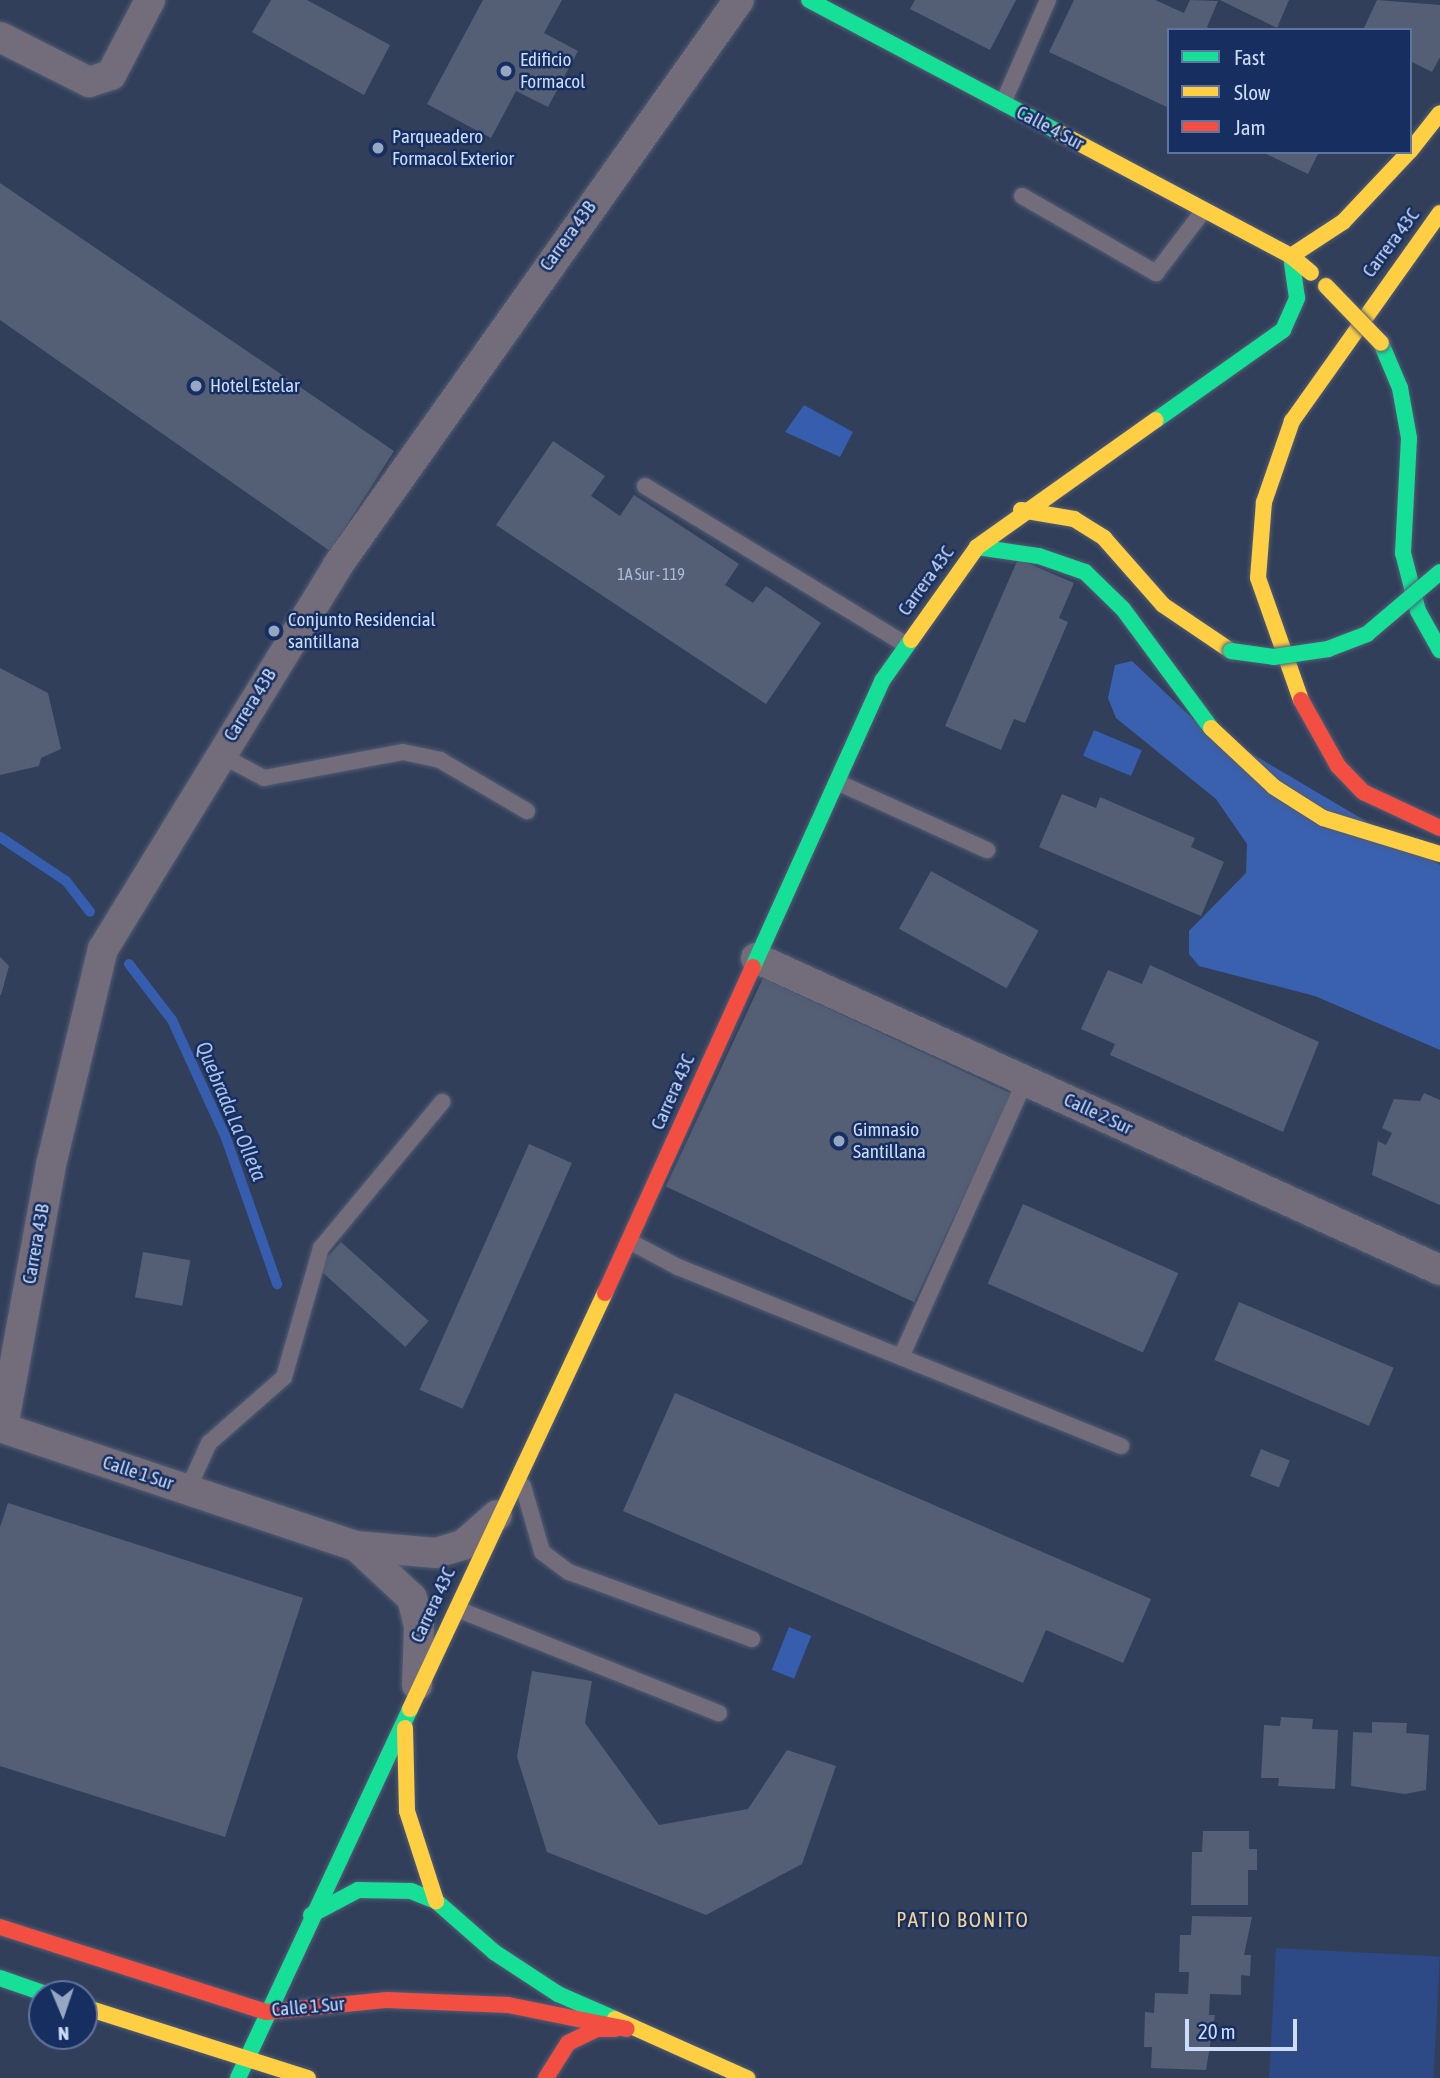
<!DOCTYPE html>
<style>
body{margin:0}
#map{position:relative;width:1440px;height:2078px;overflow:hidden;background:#323f5a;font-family:"Asap Condensed",sans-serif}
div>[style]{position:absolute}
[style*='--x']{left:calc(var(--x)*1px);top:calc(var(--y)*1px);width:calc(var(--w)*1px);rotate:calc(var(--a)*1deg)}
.green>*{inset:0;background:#2d4a86;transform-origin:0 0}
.forest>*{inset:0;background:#3a61af}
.water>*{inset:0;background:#365dae;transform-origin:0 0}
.stream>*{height:10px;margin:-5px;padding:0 5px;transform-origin:5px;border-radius:5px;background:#365dae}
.building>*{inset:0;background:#545f76;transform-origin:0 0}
.roads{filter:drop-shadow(0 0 2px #515c74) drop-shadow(0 0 2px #515c74)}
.lane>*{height:16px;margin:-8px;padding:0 8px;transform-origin:8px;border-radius:8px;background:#736c7b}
.street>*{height:30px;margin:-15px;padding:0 15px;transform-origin:15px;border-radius:15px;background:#736c7b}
.fast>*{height:16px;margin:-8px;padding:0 8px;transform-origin:8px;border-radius:8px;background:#16e098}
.slow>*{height:16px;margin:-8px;padding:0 8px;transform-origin:8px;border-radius:8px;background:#ffcf43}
.jam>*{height:16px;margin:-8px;padding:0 8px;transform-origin:8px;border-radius:8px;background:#f24e42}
.bridges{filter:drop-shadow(0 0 2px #515c74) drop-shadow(0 0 2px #515c74)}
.fast-bridge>*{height:16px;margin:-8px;padding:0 8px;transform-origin:8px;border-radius:8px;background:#16e098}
.slow-bridge>*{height:16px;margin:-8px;padding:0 8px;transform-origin:8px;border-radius:8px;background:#ffcf43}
.dots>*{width:19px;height:19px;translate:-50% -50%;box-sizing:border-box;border:4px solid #162e60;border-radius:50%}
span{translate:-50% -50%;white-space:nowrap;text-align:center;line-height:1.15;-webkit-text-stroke:5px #162e60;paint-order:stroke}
.number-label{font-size:16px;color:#aebeda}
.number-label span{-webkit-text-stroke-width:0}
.poi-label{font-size:19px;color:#ccddfc}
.left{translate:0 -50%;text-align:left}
.street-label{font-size:19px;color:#ccddfc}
.water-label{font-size:21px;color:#a9c1ee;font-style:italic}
.neighbourhood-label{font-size:21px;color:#f9d38a;letter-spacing:2px}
.legend{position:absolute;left:1167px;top:28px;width:245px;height:126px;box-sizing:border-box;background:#162e60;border:2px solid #5f749e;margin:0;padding:9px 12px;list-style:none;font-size:21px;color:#ccddfc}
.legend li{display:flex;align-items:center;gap:14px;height:35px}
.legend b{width:35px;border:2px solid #5f749e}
.north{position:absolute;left:28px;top:1980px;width:70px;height:70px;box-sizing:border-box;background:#162e60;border:2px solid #5f749e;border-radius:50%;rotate:178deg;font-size:19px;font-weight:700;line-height:28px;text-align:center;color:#ccddfc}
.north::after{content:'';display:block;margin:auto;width:24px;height:32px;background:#96a6c3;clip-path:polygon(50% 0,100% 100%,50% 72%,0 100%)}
.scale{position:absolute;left:1185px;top:2019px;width:112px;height:32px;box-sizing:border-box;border:4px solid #ccddfc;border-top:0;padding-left:9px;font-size:21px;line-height:24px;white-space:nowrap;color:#ccddfc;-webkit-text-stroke:5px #162e60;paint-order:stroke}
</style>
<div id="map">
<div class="green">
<i style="left:1276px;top:1948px;width:164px;height:130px;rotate:3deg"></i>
</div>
<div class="forest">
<i style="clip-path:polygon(1132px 661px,1193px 719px,1440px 865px,1440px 1050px,1315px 996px,1199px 966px,1189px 954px,1189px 931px,1246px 873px,1247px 844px,1216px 799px,1116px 718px,1108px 698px,1115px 665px)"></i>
</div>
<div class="water">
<i style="clip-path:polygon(804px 405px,853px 432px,840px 457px,785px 432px)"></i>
<i style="left:1094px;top:730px;width:52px;height:28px;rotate:23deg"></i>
<i style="left:789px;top:1627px;width:24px;height:46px;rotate:22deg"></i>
</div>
<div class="stream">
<i style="--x:0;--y:837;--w:79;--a:33.7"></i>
<i style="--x:66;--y:881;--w:39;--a:52"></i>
<i style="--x:129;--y:964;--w:71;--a:52.5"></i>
<i style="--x:172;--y:1020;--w:130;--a:65.4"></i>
<i style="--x:226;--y:1138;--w:155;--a:70.7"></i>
</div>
<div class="building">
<i style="clip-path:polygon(271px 0,307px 0,390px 45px,364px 95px,252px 32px)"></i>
<i style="clip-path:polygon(483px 0,562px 0,544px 33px,578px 51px,548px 107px,516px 91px,491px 138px,427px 104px)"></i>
<i style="clip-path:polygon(915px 0,1016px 0,990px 50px,910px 9px)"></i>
<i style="clip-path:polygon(1074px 0,1155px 0,1184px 13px,1190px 0,1218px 1px,1207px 27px,1212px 30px,1169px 30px,1169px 108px,1049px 52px)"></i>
<i style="clip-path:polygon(1220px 0,1289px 0,1277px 28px)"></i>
<i style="clip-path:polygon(1377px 0,1440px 5px,1440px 57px,1432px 72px,1410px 61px,1410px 30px,1363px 30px)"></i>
<i style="clip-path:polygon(1262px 152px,1319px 152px,1308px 174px)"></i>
<i style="clip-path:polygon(0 183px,394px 451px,330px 551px,0 320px)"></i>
<i style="clip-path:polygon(553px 441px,605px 476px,591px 496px,620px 516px,634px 495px,739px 564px,725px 585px,753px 603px,766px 586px,821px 623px,766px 704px,496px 525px)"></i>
<i style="clip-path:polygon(1018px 559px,1074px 583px,1059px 618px,1068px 622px,1025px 723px,1014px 719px,1001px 750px,945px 726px)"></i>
<i style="clip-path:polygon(0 668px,48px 693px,61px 749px,41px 758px,39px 766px,0 775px)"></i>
<i style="clip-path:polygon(1062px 794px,1096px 808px,1100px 797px,1195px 838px,1191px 847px,1224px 862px,1201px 916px,1039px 847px)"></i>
<i style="left:931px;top:871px;width:123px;height:66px;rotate:29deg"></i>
<i style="clip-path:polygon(0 957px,9px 966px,1px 995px,0 995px)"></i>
<i style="clip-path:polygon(1150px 965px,1319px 1042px,1283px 1132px,1110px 1055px,1115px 1044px,1081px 1029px,1108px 970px,1142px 984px)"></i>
<i style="left:763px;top:978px;width:274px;height:230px;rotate:25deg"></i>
<i style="clip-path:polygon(1424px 1093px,1440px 1100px,1440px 1205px,1372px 1175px,1378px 1141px,1386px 1145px,1392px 1133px,1382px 1128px,1394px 1099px,1420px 1101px)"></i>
<i style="left:529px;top:1144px;width:47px;height:269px;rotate:24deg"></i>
<i style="left:1023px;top:1204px;width:170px;height:87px;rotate:24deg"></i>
<i style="left:341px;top:1242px;width:118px;height:35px;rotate:42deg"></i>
<i style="left:143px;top:1252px;width:48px;height:46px;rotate:10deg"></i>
<i style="left:1239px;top:1302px;width:168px;height:63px;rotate:23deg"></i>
<i style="clip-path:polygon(675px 1393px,1151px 1599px,1123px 1663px,1046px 1630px,1023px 1683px,623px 1511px)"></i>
<i style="left:1261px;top:1449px;width:31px;height:29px;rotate:22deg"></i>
<i style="clip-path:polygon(8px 1503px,303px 1598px,225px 1837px,0 1766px,0 1527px)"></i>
<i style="clip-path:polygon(532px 1671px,592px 1681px,585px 1723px,659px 1825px,748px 1809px,787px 1750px,836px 1766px,802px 1864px,706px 1915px,547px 1852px,517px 1757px)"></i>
<i style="clip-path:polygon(1281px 1717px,1313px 1719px,1312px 1729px,1338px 1730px,1335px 1789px,1278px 1786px,1279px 1778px,1261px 1778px,1264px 1725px,1280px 1726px)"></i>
<i style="clip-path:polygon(1372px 1722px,1407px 1723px,1406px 1733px,1429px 1735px,1426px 1790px,1405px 1794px,1351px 1786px,1353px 1732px,1372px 1733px)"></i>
<i style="clip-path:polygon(1203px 1831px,1249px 1831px,1249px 1849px,1257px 1849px,1257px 1870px,1248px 1870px,1248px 1905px,1191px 1905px,1192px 1852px,1202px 1852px)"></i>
<i style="clip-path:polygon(1192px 1916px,1252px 1917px,1244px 1955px,1251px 1955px,1250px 1976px,1241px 1975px,1241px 1995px,1210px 1994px,1209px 2015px,1215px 2015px,1206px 2070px,1151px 2068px,1152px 2047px,1144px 2047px,1145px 2012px,1154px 2013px,1155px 1993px,1188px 1994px,1189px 1972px,1179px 1972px,1180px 1935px,1191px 1935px)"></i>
</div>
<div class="roads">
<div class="lane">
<i style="--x:1003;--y:103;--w:112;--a:-66.4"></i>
<i style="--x:1022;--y:196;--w:155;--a:29.9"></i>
<i style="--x:1156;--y:273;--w:79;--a:-52.7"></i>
<i style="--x:645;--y:486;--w:306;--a:31.3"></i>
<i style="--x:219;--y:754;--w:51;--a:28.1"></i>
<i style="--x:264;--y:778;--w:141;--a:-10.6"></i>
<i style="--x:403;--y:752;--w:38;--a:12"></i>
<i style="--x:440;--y:760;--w:101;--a:30.4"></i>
<i style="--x:837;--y:782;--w:165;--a:24.4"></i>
<i style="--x:629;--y:1241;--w:55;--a:28"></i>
<i style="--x:678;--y:1267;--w:478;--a:22"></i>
<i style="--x:901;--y:1357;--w:303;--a:-65.8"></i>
<i style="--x:523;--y:1486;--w:69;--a:73.9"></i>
<i style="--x:542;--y:1552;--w:34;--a:37"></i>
<i style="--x:569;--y:1572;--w:195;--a:20.1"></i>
<i style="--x:188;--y:1489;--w:51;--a:-65.5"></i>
<i style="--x:209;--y:1443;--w:100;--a:-41.3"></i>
<i style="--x:284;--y:1377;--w:134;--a:-74"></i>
<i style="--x:321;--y:1248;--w:190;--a:-50.3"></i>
<i style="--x:457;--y:1609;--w:282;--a:21.7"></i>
</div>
<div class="street">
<i style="--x:0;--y:37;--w:100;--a:26.8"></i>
<i style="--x:89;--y:82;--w:23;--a:-18"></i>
<i style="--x:111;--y:75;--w:85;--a:-62.5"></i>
<i style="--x:756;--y:958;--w:752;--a:24.52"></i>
<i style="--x:0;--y:1427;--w:375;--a:18.5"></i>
<i style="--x:356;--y:1546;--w:80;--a:5"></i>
<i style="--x:436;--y:1553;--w:28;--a:-17"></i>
<i style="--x:463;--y:1545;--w:45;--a:-41.4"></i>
<i style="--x:3;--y:1427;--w:266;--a:-79.6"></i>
<i style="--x:51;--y:1165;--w:222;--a:-76.5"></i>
<i style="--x:103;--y:949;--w:450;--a:-58.5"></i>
<i style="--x:338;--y:565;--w:693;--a:-54.64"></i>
<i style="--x:356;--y:1546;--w:76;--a:42.9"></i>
<i style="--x:412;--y:1598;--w:29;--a:76"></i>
<i style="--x:419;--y:1626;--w:59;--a:91.9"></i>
</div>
<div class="fast">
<i style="--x:809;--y:0;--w:282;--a:27.9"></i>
<i style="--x:1381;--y:343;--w:49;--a:67.1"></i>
<i style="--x:1400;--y:388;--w:51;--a:79.8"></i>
<i style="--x:1409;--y:438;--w:115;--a:93"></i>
<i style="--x:1403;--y:553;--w:60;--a:75.5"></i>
<i style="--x:1418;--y:611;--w:45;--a:60.6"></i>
<i style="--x:1156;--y:420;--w:156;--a:-35.3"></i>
<i style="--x:1283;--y:330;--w:35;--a:-66"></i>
<i style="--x:1297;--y:298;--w:42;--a:-98.1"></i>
<i style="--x:977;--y:547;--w:63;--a:8.3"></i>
<i style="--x:1039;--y:556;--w:49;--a:19.2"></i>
<i style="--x:1085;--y:572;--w:53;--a:44.2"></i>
<i style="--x:1123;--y:609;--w:148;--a:53.5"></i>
<i style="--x:753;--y:967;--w:314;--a:-65.7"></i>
<i style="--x:882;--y:681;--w:50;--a:-54.7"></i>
<i style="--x:311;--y:1915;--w:53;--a:-28"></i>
<i style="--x:358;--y:1890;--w:53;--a:1.1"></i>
<i style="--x:411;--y:1891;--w:27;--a:22"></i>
<i style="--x:436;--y:1901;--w:77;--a:41.3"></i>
<i style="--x:494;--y:1952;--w:77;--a:33.3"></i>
<i style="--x:558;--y:1994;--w:62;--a:23.7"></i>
<i style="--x:0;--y:1978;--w:49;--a:19.2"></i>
<i style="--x:238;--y:2078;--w:407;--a:-65"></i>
</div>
<div class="slow">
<i style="--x:1058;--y:132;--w:264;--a:28"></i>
<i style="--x:1291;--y:256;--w:26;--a:40"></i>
<i style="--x:1410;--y:151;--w:48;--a:-51.7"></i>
<i style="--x:1291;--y:256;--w:62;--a:-33.2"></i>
<i style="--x:1343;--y:222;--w:96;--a:-46.7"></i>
<i style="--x:1021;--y:510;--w:54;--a:9.6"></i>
<i style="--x:1074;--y:519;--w:36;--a:32"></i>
<i style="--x:1104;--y:538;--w:89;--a:48.6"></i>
<i style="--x:1163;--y:605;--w:82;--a:34.1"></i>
<i style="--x:911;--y:640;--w:114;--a:-54.6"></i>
<i style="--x:977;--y:547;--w:219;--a:-35.4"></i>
<i style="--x:1301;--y:700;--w:129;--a:-109.4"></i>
<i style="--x:1258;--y:578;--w:76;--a:-85.5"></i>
<i style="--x:1264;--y:502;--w:86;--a:-70.9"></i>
<i style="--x:1292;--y:421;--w:255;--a:-54.6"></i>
<i style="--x:1211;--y:728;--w:86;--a:43.1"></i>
<i style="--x:1274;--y:787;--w:58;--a:32.3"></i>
<i style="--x:1323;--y:818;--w:122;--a:17.1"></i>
<i style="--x:410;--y:1709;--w:459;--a:-64.9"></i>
<i style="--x:405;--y:1728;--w:83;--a:88.6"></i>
<i style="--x:407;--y:1811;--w:95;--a:72.1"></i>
<i style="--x:84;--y:2007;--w:235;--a:17.6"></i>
<i style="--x:615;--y:2019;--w:145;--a:24.1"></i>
</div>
<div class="jam">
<i style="--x:1301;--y:700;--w:76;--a:60.7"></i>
<i style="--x:1338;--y:766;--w:36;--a:46"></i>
<i style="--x:1363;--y:792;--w:85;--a:25.1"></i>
<i style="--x:605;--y:1293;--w:358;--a:-65.6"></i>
<i style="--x:0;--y:1927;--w:279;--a:17.7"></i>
<i style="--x:266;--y:2012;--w:122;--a:-5.7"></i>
<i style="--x:387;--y:2000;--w:121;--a:2.4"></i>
<i style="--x:508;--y:2005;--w:121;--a:11.4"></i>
<i style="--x:546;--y:2078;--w:41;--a:-57.8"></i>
<i style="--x:568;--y:2043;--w:32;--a:-26"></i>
<i style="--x:597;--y:2029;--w:18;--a:0"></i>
</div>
</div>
<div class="bridges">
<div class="fast-bridge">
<i style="--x:1231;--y:651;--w:43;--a:7.9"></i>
<i style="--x:1274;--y:657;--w:55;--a:-8.4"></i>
<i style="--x:1328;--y:649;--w:42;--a:-21"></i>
<i style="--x:1367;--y:634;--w:96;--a:-40.3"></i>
</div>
<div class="slow-bridge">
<i style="--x:1326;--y:286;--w:79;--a:46"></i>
</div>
</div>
<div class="dots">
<i style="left:506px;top:71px;background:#96a6c3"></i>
<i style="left:378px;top:148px;background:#96a6c3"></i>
<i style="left:196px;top:386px;background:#96a6c3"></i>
<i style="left:274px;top:631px;background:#96a6c3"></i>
<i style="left:839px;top:1141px;background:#96a6c3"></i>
</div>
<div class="number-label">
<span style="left:651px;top:574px">1A Sur - 119</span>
</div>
<div class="poi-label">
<span class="left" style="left:520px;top:71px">Edificio<br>Formacol</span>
<span class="left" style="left:392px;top:148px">Parqueadero<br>Formacol Exterior</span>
<span class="left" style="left:210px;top:386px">Hotel Estelar</span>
<span class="left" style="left:288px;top:631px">Conjunto Residencial<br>santillana</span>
<span class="left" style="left:853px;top:1141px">Gimnasio<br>Santillana</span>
</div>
<div class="street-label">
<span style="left:1050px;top:128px;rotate:28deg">Calle 4 Sur</span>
<span style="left:568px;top:236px;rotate:-54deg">Carrera 43B</span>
<span style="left:1391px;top:243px;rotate:-53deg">Carrera 43C</span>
<span style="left:926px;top:581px;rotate:-54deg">Carrera 43C</span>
<span style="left:250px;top:705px;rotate:-58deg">Carrera 43B</span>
<span style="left:673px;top:1092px;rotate:-66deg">Carrera 43C</span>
<span style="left:1098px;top:1114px;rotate:25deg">Calle 2 Sur</span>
<span style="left:36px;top:1244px;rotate:-80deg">Carrera 43B</span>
<span style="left:138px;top:1473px;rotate:18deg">Calle 1 Sur</span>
<span style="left:433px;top:1605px;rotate:-65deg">Carrera 43C</span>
<span style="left:308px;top:2007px;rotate:-5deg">Calle 1 Sur</span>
</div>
<div class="water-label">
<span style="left:232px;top:1111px;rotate:67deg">Quebrada La Olleta</span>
</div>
<div class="neighbourhood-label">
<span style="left:963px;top:1919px">PATIO BONITO</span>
</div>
<ul class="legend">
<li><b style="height:9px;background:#16e098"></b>Fast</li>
<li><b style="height:9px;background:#ffcf43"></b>Slow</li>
<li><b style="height:9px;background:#f24e42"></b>Jam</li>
</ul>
<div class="north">N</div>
<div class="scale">20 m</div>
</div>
